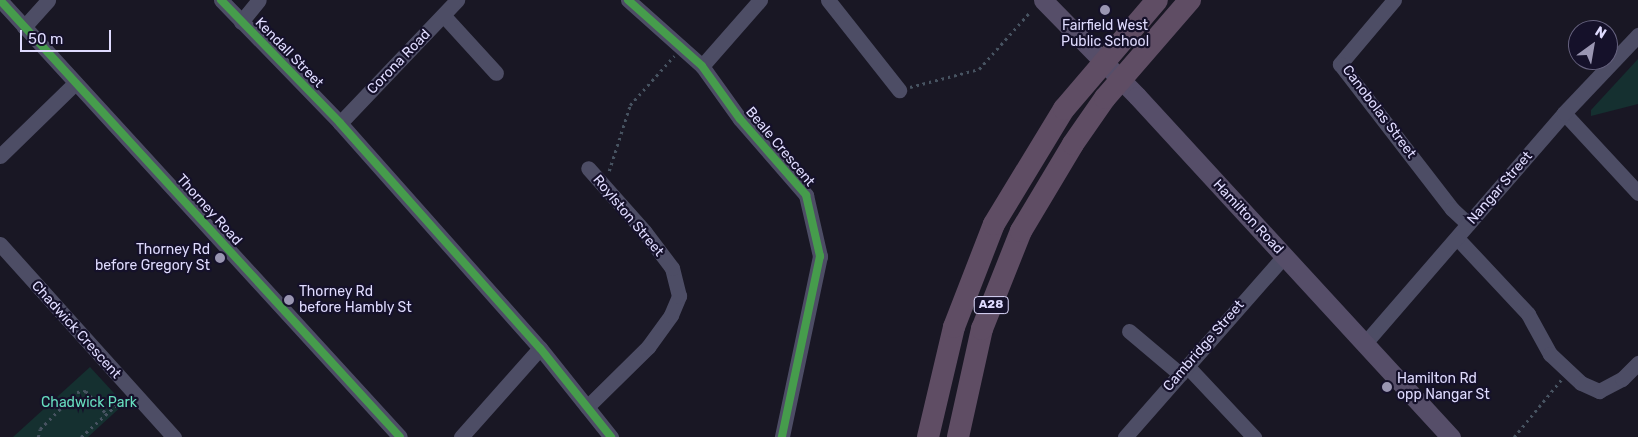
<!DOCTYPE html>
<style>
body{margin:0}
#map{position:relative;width:1638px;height:437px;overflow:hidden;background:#191724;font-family:Rubik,sans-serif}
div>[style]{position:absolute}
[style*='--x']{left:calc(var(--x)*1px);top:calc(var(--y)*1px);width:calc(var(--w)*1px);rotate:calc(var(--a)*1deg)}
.green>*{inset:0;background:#153030}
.path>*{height:2.5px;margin-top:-1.25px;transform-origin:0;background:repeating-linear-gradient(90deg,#475361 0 2.5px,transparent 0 6.5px)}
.minor>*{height:15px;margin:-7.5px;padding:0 7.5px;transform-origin:7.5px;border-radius:7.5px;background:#4d4d65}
.major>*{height:19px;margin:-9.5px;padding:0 9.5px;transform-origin:9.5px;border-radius:9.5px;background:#564e69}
.highway>*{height:22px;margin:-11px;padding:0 11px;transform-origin:11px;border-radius:11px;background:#5f4d64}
.cycleway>*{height:8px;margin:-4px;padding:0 4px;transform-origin:4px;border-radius:4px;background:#469c4c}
.dots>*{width:14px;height:14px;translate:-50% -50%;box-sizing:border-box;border:2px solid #15112a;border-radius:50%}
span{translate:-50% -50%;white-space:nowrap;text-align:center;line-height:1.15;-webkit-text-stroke:4.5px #15112a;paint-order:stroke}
.shield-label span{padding:1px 4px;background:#15112a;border:1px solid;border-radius:4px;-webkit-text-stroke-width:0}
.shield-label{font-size:12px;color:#dfdbfe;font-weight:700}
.poi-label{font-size:14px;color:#dfdbfe}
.right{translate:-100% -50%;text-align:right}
.left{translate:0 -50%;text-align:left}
.street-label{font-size:14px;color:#dfdbfe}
.park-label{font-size:14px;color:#67debf}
.north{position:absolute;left:1568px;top:20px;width:50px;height:50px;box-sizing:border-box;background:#15112a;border:1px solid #66627f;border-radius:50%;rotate:32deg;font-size:14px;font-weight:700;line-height:20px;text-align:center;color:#dfdbfe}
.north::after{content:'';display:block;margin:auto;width:18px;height:22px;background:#9a96b2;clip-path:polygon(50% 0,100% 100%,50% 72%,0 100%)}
.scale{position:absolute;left:20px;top:30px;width:91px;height:22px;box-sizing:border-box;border:2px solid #dfdbfe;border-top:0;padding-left:6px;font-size:15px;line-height:18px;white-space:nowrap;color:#dfdbfe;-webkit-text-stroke:4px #15112a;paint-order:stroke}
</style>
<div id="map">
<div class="green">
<i style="clip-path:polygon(1638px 59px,1638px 104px,1591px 116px,1591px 110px)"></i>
<i style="clip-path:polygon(90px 367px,124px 404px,88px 437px,13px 437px)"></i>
</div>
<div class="path">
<i style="--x:910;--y:87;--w:71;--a:-14.6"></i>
<i style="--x:979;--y:69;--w:75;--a:-48.2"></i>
<i style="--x:609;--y:171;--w:69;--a:-72.3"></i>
<i style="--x:630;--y:105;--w:66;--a:-48.1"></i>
<i style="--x:38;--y:437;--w:8;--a:-76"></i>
<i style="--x:40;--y:429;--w:52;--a:-45"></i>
<i style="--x:77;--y:392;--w:9;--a:-6"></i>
<i style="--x:86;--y:391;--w:31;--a:48"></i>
<i style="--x:81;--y:437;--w:57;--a:-42.1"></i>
<i style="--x:1514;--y:437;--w:74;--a:-50.5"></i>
</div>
<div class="minor">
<i style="--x:0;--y:0;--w:592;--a:47.53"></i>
<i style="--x:221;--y:0;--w:171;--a:45.9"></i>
<i style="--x:340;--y:123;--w:301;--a:48.4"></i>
<i style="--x:540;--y:348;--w:114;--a:51.4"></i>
<i style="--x:628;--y:0;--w:99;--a:41.7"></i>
<i style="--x:702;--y:66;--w:65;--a:54.4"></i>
<i style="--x:740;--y:119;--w:101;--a:49"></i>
<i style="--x:806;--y:195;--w:63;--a:77.1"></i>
<i style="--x:820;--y:256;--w:185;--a:101.9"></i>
<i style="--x:828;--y:0;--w:115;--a:51.7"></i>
<i style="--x:1394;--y:0;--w:84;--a:130.2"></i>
<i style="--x:1340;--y:64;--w:183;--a:52.3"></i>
<i style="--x:1452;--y:209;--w:22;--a:43"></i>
<i style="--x:444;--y:16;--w:77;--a:47.6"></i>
<i style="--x:241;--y:22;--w:28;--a:-51"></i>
<i style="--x:24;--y:27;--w:36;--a:-48"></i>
<i style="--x:702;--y:66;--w:88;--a:-48.7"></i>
<i style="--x:1564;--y:113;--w:109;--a:47.2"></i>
<i style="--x:340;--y:123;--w:170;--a:-46.4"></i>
<i style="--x:0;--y:156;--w:105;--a:-44.2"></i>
<i style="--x:1457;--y:238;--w:104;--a:46.9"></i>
<i style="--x:1528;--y:314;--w:46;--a:61.2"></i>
<i style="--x:1550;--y:354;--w:42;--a:43.1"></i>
<i style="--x:1581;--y:383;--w:20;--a:24"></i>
<i style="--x:1599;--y:391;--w:26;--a:-28"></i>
<i style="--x:1622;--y:379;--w:23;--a:-45"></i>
<i style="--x:0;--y:244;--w:260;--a:48"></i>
<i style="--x:1129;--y:331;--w:67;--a:40.1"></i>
<i style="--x:1365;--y:343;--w:304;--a:-49.1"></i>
<i style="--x:1564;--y:113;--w:108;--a:-46.5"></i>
<i style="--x:1187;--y:366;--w:98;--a:46.7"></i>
<i style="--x:587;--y:407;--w:86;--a:-44.5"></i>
<i style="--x:648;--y:347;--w:39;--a:-54"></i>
<i style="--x:671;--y:315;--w:21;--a:-67"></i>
<i style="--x:679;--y:296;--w:29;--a:-104"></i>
<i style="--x:672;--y:268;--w:46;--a:-127.1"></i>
<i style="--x:644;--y:231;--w:84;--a:-131.6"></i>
<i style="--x:461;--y:437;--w:119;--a:-48.4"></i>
<i style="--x:1125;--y:437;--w:241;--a:-48.7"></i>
</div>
<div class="major">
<i style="--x:1043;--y:0;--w:134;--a:45.6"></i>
<i style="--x:1137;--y:96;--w:464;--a:47.4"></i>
</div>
<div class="highway">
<i style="--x:928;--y:437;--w:113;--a:-76.7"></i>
<i style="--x:954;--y:327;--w:110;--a:-68.8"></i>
<i style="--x:994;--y:224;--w:135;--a:-58.7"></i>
<i style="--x:1064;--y:109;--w:143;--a:-49.5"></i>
<i style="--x:958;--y:437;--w:111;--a:-77.5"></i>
<i style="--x:982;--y:329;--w:105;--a:-68.3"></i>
<i style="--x:1021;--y:231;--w:101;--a:-59.1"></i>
<i style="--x:1073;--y:144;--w:56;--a:-55.2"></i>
<i style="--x:1105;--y:98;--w:130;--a:-49.1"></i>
</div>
<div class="cycleway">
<i style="--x:0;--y:0;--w:592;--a:47.53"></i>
<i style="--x:221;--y:0;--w:171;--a:45.9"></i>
<i style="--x:340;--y:123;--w:301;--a:48.4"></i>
<i style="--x:540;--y:348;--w:114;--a:51.4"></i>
<i style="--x:628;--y:0;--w:99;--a:41.7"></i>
<i style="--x:702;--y:66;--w:65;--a:54.4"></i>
<i style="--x:740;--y:119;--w:101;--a:49"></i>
<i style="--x:806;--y:195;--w:63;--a:77.1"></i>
<i style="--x:820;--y:256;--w:185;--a:101.9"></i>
</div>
<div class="dots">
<i style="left:1105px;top:10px;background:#9a96b2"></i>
<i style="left:220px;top:258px;background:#9a96b2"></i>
<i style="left:289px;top:300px;background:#9a96b2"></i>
<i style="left:1387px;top:387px;background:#9a96b2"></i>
</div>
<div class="shield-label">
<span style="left:991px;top:305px">A28</span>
</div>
<div class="poi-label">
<span style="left:1105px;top:34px">Fairfield West<br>Public School</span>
<span class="right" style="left:210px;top:258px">Thorney Rd<br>before Gregory St</span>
<span class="left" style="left:299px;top:300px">Thorney Rd<br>before Hambly St</span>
<span class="left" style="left:1397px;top:387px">Hamilton Rd<br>opp Nangar St</span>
</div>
<div class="street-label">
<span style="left:289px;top:53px;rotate:46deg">Kendall Street</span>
<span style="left:399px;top:62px;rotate:-46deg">Corona Road</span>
<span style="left:1379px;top:112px;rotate:53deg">Canobolas Street</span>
<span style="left:780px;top:147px;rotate:50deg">Beale Crescent</span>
<span style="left:1500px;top:188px;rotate:-49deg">Nangar Street</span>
<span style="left:209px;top:210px;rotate:48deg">Thorney Road</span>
<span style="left:628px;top:216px;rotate:50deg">Roylston Street</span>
<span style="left:1248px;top:217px;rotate:47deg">Hamilton Road</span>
<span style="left:76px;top:330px;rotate:48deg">Chadwick Crescent</span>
<span style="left:1204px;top:346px;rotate:-49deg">Cambridge Street</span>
</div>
<div class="park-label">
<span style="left:89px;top:403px">Chadwick Park</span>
</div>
<div class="north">N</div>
<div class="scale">50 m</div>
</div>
